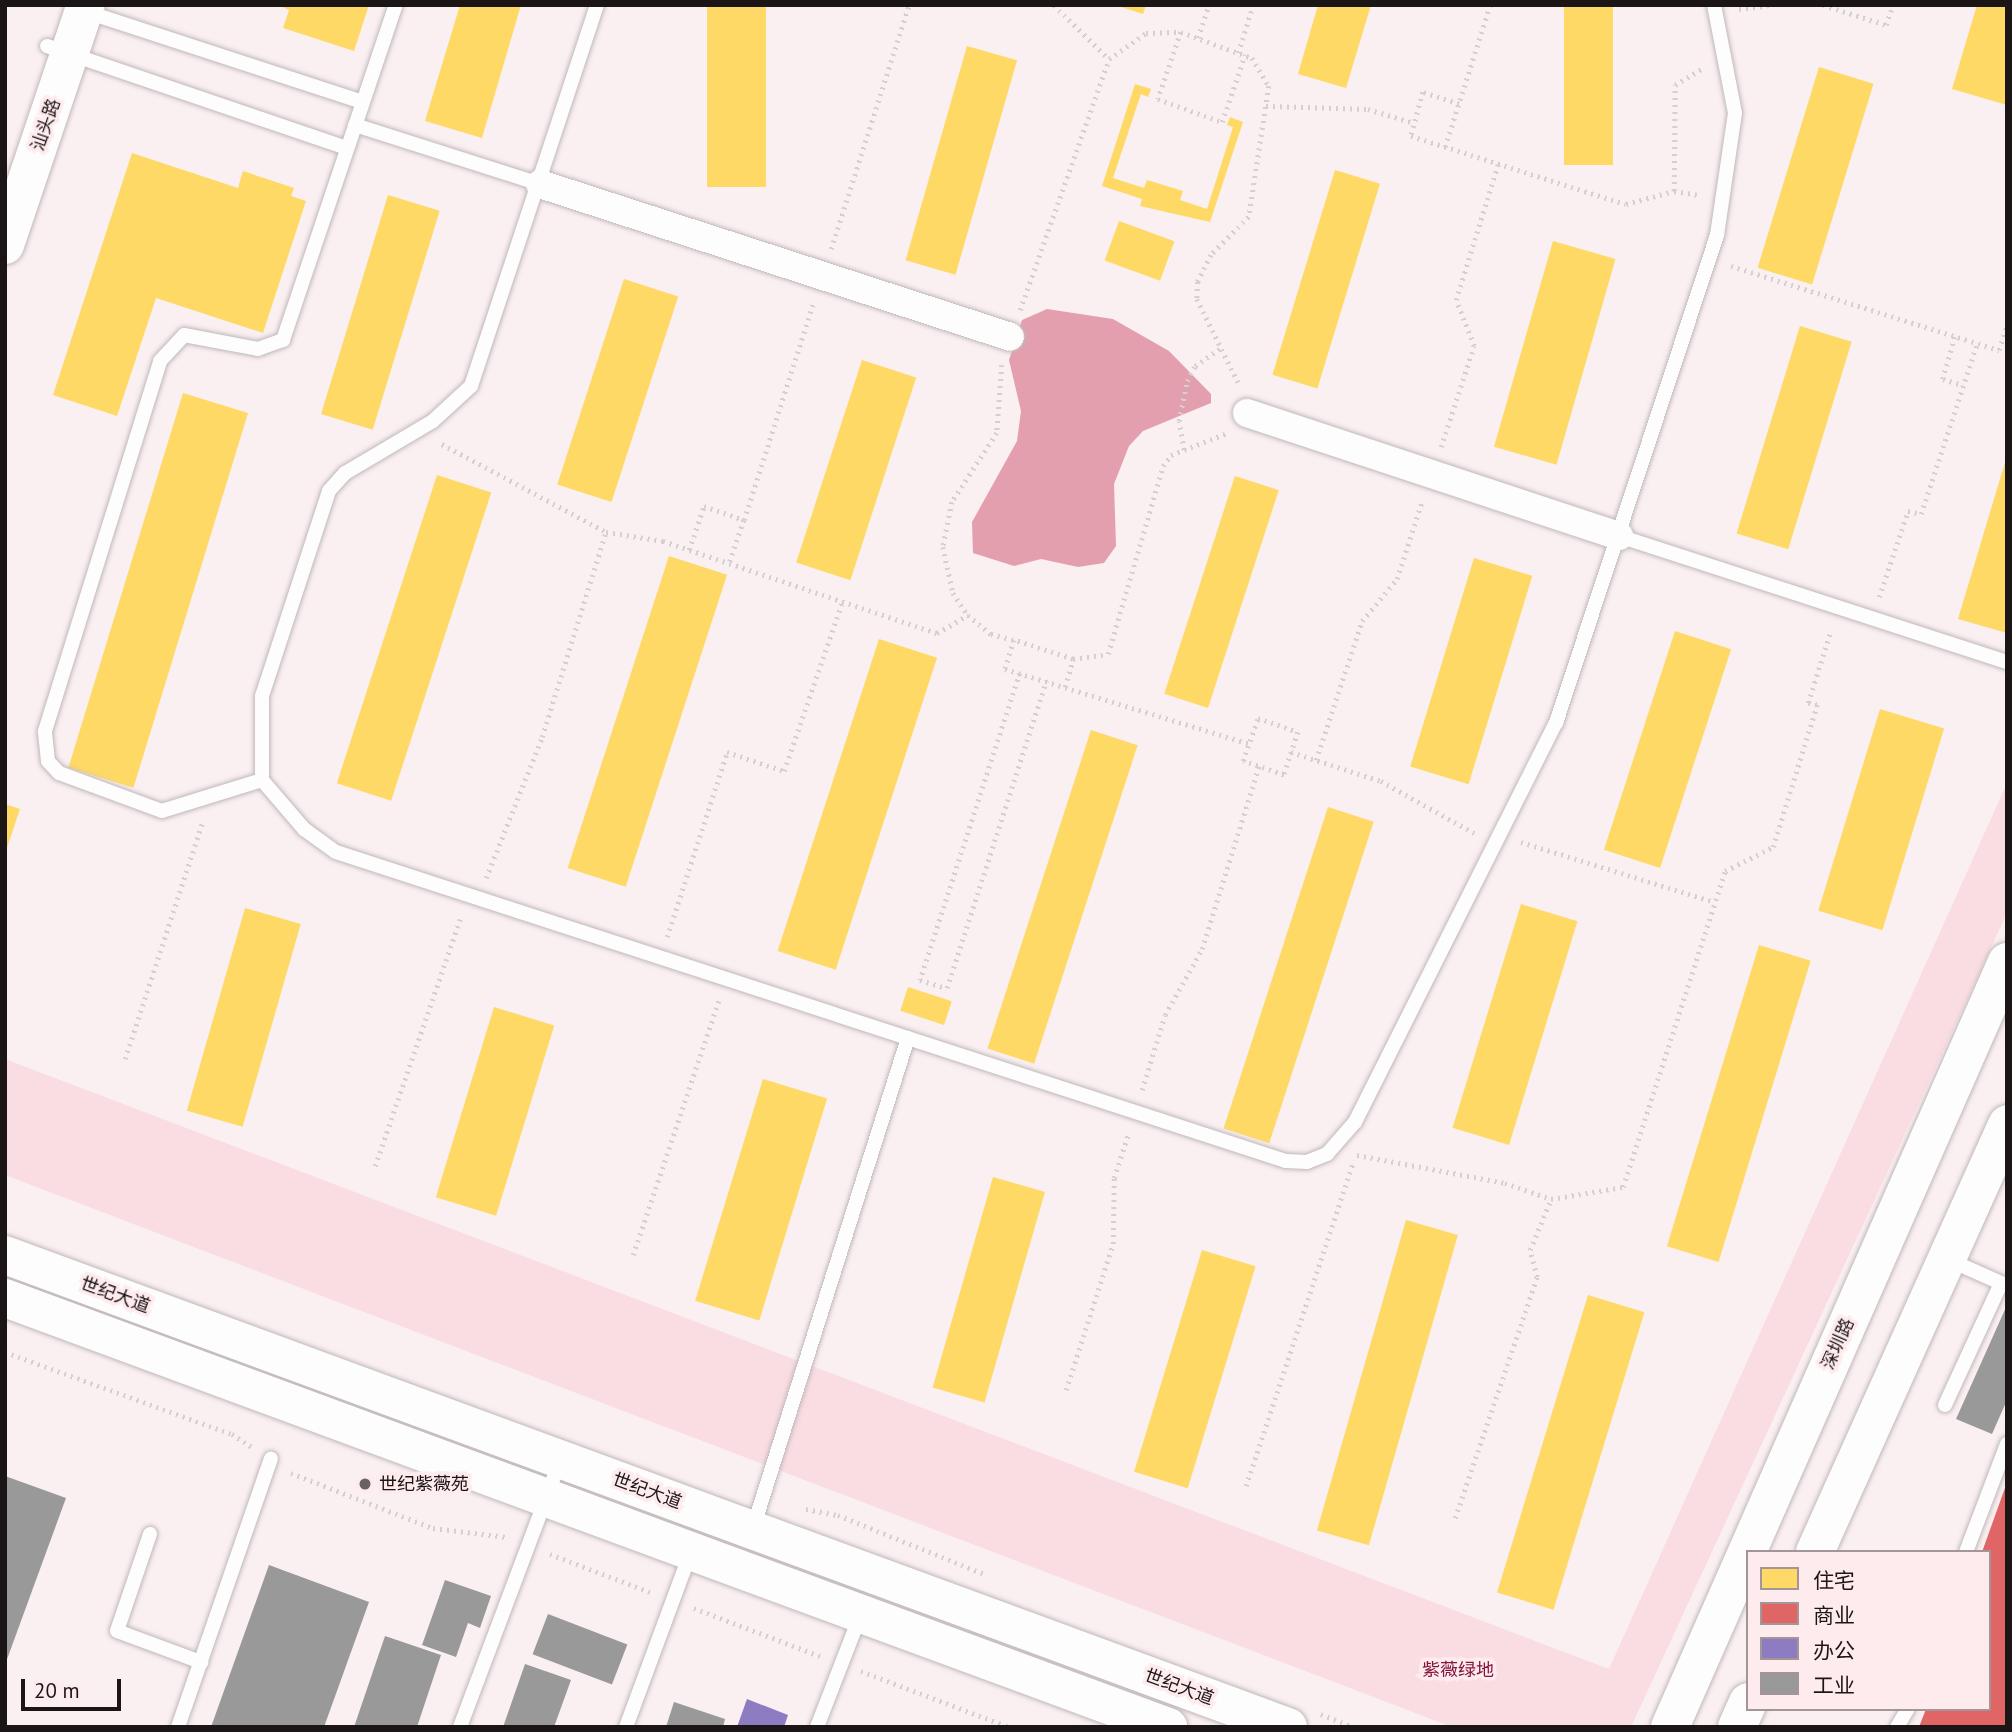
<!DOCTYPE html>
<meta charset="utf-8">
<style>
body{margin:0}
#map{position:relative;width:2012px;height:1732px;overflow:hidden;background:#faeff1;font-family:"PT Sans","Noto Sans SC",sans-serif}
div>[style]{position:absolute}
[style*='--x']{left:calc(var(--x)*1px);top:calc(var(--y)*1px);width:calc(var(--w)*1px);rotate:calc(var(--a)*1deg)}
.green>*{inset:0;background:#fadde3}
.water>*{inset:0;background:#e49faf}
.homes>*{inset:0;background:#ffd966;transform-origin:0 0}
.shops>*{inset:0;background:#e06666}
.offices>*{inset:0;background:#8e7cc3}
.industry>*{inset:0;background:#999;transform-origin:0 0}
.path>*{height:4.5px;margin-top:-2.25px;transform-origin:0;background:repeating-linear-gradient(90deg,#d3d0d1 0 2px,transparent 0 7px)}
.roads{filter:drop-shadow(0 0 2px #c0b8b9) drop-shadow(0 0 2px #c0b8b9)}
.lane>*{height:14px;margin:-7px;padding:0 7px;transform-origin:7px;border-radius:7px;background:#fefdfd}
.street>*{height:28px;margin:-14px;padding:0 14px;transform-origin:14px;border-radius:14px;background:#fefdfd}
.secondary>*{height:38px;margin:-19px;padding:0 19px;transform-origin:19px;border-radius:19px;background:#fefdfd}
.dots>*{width:19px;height:19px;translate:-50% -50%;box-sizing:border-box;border:4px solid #feebee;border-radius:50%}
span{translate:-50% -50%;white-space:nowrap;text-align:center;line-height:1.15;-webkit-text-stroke:7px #feebee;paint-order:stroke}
.street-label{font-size:18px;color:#1c1516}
.poi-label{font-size:18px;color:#1c1516}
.left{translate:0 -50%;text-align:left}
.park-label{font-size:18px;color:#85153f}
.frame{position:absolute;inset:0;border:7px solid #1c1516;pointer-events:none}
.legend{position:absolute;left:1746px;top:1550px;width:245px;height:161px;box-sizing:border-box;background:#feebee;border:2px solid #a49598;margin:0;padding:9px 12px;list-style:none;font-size:21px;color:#1c1516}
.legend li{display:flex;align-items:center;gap:14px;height:35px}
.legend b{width:35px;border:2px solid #a49598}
.scale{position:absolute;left:21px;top:1679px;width:100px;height:32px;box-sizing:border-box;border:4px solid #1c1516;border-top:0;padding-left:9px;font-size:21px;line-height:24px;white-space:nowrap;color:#1c1516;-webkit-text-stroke:5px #feebee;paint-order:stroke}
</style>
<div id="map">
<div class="green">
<i style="clip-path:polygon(2007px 783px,2007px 913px,1631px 1727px,1452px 1727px,5px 1175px,5px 1059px,1609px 1669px)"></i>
</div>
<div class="water">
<i style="clip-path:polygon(1047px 309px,1113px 319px,1169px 351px,1211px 394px,1211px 403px,1143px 431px,1129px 446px,1114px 484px,1116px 546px,1104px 563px,1078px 567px,1041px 559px,1014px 566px,973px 553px,972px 522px,1017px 441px,1021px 411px,1009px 360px,1022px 320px)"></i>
</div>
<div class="homes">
<i style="clip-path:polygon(278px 5px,369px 5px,354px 51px,283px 28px,289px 10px)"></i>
<i style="clip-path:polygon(460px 5px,521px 5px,482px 138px,425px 121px)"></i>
<i style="left:707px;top:5px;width:59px;height:182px"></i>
<i style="clip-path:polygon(1115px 5px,1146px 5px,1143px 14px)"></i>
<i style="clip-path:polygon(1318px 5px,1371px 5px,1346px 88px,1298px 74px)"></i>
<i style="left:1564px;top:5px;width:49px;height:160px"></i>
<i style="clip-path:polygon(1977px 5px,2007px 5px,2007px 105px,1952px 89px)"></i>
<i style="left:967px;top:46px;width:52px;height:223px;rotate:16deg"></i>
<i style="left:1819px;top:67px;width:57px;height:210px;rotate:17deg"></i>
<i style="clip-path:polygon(1135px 84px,1151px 89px,1148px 97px,1141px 94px,1113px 178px,1144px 188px,1147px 180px,1183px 191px,1180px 200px,1207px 209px,1233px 127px,1227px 125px,1230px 117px,1243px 122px,1210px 222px,1140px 206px,1142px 199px,1102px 186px)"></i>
<i style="clip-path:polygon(132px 153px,238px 188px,243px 171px,294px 188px,291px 196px,306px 201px,263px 333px,156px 298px,117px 416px,53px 395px)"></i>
<i style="left:1335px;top:170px;width:47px;height:214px;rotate:17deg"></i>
<i style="left:388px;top:195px;width:54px;height:229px;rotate:17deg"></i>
<i style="left:1119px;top:221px;width:59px;height:42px;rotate:20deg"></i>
<i style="left:1553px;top:241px;width:65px;height:214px;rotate:16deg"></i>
<i style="left:624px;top:279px;width:57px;height:216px;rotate:18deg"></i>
<i style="left:1800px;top:326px;width:54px;height:217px;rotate:17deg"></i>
<i style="left:862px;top:360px;width:57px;height:213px;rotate:18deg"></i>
<i style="left:183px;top:393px;width:68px;height:392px;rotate:17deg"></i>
<i style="clip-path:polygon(2006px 459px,2007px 459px,2007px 633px,1958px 619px)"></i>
<i style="left:437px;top:475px;width:57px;height:324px;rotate:18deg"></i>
<i style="left:1235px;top:476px;width:46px;height:229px;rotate:18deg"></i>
<i style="left:669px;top:556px;width:61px;height:328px;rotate:18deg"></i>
<i style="left:1474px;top:558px;width:61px;height:218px;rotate:17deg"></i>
<i style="left:1675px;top:631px;width:59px;height:230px;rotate:18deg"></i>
<i style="left:879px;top:639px;width:61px;height:328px;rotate:18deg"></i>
<i style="left:1880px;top:709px;width:67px;height:211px;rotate:17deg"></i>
<i style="left:1091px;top:730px;width:49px;height:335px;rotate:18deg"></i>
<i style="clip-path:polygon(5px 804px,20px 809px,6px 851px,5px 851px)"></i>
<i style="left:1328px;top:807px;width:48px;height:338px;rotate:18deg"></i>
<i style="left:1521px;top:904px;width:59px;height:234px;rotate:17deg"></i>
<i style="left:245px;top:908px;width:58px;height:211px;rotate:16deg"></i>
<i style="left:1759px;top:945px;width:54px;height:315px;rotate:17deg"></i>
<i style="left:908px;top:987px;width:46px;height:25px;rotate:18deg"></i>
<i style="left:494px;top:1007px;width:63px;height:199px;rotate:17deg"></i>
<i style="left:763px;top:1079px;width:67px;height:232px;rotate:17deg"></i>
<i style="left:993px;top:1177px;width:54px;height:219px;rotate:16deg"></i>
<i style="left:1406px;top:1220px;width:54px;height:323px;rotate:16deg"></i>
<i style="left:1202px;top:1250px;width:56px;height:232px;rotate:17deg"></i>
<i style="left:1588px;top:1295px;width:59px;height:311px;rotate:17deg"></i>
</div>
<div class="shops">
<i style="clip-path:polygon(2006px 1485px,2007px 1727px,1919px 1727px,1926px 1709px,1989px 1709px,1989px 1552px,1982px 1552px)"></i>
</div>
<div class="offices">
<i style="clip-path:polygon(747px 1699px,788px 1715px,784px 1727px,737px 1727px)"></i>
</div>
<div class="industry">
<i style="clip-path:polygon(2007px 1305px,2007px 1400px,1992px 1434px,1956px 1419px)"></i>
<i style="clip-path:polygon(5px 1476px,66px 1498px,6px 1662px,5px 1662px)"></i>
<i style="clip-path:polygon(269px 1565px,369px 1602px,324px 1727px,211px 1727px)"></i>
<i style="clip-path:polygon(445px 1580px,491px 1596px,480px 1628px,468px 1623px,456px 1657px,422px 1645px)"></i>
<i style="left:548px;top:1614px;width:85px;height:43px;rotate:21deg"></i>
<i style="clip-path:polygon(385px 1636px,441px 1655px,417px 1727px,354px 1727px)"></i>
<i style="clip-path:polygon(525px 1664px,571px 1680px,554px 1727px,503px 1727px)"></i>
<i style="clip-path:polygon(674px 1702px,725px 1719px,723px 1727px,666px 1727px)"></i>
</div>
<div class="path">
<i style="--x:1054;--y:5;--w:77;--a:44.5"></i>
<i style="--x:1823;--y:5;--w:66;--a:17.6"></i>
<i style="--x:1886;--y:25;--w:21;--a:-71"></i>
<i style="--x:1739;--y:9;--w:32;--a:-7"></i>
<i style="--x:1181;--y:32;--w:71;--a:108.9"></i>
<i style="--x:1158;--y:99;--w:68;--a:19.8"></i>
<i style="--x:1222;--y:122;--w:71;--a:-71.1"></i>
<i style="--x:1198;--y:38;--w:35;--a:-72"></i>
<i style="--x:1238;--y:53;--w:50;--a:-72.6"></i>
<i style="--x:1459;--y:104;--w:38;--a:-162"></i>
<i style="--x:1423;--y:92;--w:46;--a:105.3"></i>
<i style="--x:1411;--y:136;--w:225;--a:17.6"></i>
<i style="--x:1626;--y:204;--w:50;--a:-15.2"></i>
<i style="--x:1674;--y:191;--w:25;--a:9"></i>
<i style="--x:1266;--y:106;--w:102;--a:1.7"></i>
<i style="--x:1368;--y:109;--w:48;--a:16.9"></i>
<i style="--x:1445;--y:147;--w:149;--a:-72.4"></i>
<i style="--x:1674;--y:191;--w:106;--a:-89.5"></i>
<i style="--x:1675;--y:85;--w:33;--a:-31"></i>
<i style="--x:831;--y:249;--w:256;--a:-72.3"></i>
<i style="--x:1731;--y:266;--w:281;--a:17.4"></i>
<i style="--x:1999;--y:350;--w:25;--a:-72"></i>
<i style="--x:1020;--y:310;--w:266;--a:-70.5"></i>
<i style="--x:1109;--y:59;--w:45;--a:-35.1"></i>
<i style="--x:1146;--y:33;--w:35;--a:-2"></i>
<i style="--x:1181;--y:32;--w:76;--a:20.1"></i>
<i style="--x:1252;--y:58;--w:33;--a:59"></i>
<i style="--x:1269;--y:86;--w:133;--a:98.7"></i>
<i style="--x:1249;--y:217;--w:54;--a:135"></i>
<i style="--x:1211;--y:255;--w:30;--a:116"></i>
<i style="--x:1198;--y:282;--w:17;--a:93"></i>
<i style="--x:1197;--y:299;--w:97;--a:63.7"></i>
<i style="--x:1955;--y:337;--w:44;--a:105.9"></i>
<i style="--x:1943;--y:379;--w:21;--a:17"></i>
<i style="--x:1002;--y:365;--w:68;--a:94.2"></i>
<i style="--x:997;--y:433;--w:82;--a:123.1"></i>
<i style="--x:952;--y:502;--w:46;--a:101.3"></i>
<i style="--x:943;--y:547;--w:47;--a:77.7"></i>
<i style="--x:953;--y:593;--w:27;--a:56"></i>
<i style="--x:968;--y:615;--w:30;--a:40"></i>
<i style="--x:991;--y:634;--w:24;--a:15"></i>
<i style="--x:442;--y:444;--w:186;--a:28.2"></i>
<i style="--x:606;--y:532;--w:58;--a:9"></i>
<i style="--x:663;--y:541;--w:289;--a:18.6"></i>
<i style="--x:937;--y:633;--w:36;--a:-30"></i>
<i style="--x:1441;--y:447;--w:106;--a:-71.9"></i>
<i style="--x:1474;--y:346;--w:49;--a:-111.4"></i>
<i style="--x:1456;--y:300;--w:142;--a:-72.8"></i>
<i style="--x:1184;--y:450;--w:29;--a:-100"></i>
<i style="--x:1179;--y:421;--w:41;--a:-78.7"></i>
<i style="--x:1187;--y:381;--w:17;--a:-62"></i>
<i style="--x:1195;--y:366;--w:32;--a:-35"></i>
<i style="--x:744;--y:520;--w:227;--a:-72.3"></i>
<i style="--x:689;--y:550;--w:46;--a:-71.2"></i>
<i style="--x:704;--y:506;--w:42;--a:19.3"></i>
<i style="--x:744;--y:520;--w:46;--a:108.8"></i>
<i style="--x:1879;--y:597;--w:91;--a:-71.4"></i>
<i style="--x:1908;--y:511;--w:13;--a:13"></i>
<i style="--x:1921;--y:514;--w:179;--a:-71.8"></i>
<i style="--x:1073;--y:659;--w:35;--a:-8"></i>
<i style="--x:1108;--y:654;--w:196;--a:-73.7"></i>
<i style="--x:1163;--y:466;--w:14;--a:-54"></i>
<i style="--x:1171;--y:455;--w:60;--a:-21.4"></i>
<i style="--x:1020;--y:673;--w:323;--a:108"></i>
<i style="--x:920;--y:980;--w:28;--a:17"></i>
<i style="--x:947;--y:988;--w:323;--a:-72.1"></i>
<i style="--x:1065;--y:687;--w:29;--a:-74"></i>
<i style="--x:1073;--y:659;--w:62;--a:-162.1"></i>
<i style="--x:1014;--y:640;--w:30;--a:107"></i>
<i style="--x:1005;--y:669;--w:256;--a:17"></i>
<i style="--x:1258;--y:718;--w:42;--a:19.3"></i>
<i style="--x:1298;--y:732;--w:45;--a:108"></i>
<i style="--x:1284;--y:775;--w:43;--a:-161.1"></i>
<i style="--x:1243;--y:761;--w:46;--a:-70.8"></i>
<i style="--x:1291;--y:752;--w:95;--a:17.9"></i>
<i style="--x:1381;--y:781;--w:107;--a:29.2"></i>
<i style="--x:1316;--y:760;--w:146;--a:-71.7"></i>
<i style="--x:1362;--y:621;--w:55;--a:-50.2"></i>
<i style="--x:1397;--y:579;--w:82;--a:-72.2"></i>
<i style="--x:1521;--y:842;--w:203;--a:17.2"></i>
<i style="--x:486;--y:878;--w:152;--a:-68.3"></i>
<i style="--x:542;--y:737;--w:215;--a:-72.7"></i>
<i style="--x:667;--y:937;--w:194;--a:-72"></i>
<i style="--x:727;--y:752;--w:60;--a:18.4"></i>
<i style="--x:784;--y:771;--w:178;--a:-71"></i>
<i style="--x:125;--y:1059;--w:248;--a:-71.9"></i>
<i style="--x:1142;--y:1090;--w:78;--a:-73"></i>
<i style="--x:1165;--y:1015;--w:76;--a:-60.7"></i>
<i style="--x:1202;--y:949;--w:192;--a:-72.7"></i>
<i style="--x:1357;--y:1155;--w:151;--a:10.7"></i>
<i style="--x:1505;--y:1183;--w:49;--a:19.2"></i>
<i style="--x:375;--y:1166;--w:264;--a:-71"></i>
<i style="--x:633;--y:1255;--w:269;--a:-71.4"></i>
<i style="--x:5;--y:1352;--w:241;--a:19.9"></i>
<i style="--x:232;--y:1434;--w:24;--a:33"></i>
<i style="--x:1066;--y:1390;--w:153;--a:-72.2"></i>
<i style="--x:1113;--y:1244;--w:66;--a:-89.1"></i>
<i style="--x:1114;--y:1178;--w:45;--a:-72"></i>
<i style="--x:291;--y:1473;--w:152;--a:21.2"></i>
<i style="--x:433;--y:1528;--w:74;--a:7"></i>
<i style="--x:1246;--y:1486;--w:343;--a:-71.7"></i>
<i style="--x:806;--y:1509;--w:33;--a:11"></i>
<i style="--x:838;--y:1515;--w:157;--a:22"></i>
<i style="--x:1455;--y:1518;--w:255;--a:-71.2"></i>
<i style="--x:1537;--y:1277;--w:28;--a:-105"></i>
<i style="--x:1530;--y:1250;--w:55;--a:-67.6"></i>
<i style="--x:1551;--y:1199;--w:73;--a:-9.5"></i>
<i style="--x:1623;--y:1187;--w:332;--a:-72.1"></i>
<i style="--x:1725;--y:871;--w:54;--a:-26.6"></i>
<i style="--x:1773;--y:847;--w:149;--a:-72.8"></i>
<i style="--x:1817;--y:705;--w:9;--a:-167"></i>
<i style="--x:1808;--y:703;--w:77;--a:-72.5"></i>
<i style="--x:550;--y:1554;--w:107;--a:20.8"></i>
<i style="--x:694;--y:1608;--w:135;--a:20.9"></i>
<i style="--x:861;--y:1671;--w:158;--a:20.7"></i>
<i style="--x:1321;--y:1714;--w:35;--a:22"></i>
</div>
<div class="roads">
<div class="lane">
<i style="--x:597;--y:5;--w:401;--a:108.3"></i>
<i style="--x:471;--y:386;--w:52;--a:137.4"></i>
<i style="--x:433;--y:421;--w:102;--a:149.4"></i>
<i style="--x:345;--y:473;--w:24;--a:132"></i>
<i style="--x:329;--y:491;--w:216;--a:108.1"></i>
<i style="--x:262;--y:696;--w:84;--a:90"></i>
<i style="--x:262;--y:780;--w:65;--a:49.4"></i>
<i style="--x:304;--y:829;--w:39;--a:36"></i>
<i style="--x:336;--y:852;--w:999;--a:18.02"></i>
<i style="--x:1286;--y:1161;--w:21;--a:3"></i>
<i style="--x:1307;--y:1162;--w:22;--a:-22"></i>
<i style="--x:1327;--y:1154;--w:43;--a:-48.8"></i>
<i style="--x:1355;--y:1122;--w:447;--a:-63.3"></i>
<i style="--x:1556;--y:723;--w:514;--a:-71.74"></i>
<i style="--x:1717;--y:235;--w:123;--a:-81.6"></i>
<i style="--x:1735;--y:113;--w:110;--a:-101"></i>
<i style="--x:84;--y:11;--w:293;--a:18.1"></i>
<i style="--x:47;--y:46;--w:317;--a:18.8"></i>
<i style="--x:355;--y:125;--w:194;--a:17.7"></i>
<i style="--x:1619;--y:536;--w:408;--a:18"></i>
<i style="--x:262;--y:780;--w:105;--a:162.8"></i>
<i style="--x:162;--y:811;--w:110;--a:-159.7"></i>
<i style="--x:59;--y:773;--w:16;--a:-133"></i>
<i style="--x:48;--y:761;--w:30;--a:-96"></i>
<i style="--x:45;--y:731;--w:387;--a:-72.7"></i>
<i style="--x:160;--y:361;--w:35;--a:-47"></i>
<i style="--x:184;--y:335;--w:75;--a:10.7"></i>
<i style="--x:258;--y:349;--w:27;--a:-20"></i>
<i style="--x:283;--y:340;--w:354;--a:-71.4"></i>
<i style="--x:1945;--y:1405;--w:134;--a:-65.3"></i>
<i style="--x:2001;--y:1283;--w:59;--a:-156"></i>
<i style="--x:753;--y:1528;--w:514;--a:-72.45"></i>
<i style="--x:150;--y:1534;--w:102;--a:108.8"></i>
<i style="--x:117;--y:1631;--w:90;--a:20.3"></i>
<i style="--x:1966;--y:1552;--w:116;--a:-69.2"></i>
<i style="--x:178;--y:1727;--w:284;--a:-70.9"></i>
<i style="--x:460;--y:1727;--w:286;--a:-69.4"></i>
<i style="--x:626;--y:1727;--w:188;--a:-69.7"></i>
<i style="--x:817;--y:1727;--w:119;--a:-68.8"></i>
<i style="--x:1897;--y:1727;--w:21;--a:-59"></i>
</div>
<div class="street">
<i style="--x:540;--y:184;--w:494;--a:18"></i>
<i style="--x:1247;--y:413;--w:392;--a:18.3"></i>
</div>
<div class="secondary">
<i style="--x:5;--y:245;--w:253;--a:-71.4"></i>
<i style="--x:5;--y:1255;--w:1367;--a:20.2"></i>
<i style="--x:5;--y:1298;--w:1240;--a:20.25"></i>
<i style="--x:1815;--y:1552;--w:469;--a:-65.8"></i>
<i style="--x:1670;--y:1727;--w:836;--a:-66.23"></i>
<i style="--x:1737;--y:1727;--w:27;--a:-66"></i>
</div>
</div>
<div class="dots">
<i style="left:365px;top:1484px;background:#6a6163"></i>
</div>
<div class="street-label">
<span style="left:46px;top:125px;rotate:-71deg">汕头路</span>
<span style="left:115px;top:1295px;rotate:20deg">世纪大道</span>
<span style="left:1838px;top:1344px;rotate:-66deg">深圳路</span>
<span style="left:647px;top:1491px;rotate:20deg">世纪大道</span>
<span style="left:1179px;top:1687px;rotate:20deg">世纪大道</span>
</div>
<div class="poi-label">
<span class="left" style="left:379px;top:1484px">世纪紫薇苑</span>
</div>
<div class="park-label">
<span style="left:1458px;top:1670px">紫薇绿地</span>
</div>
<div class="frame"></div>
<ul class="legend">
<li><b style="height:19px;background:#ffd966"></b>住宅</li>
<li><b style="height:19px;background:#e06666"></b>商业</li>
<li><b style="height:19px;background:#8e7cc3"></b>办公</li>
<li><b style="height:19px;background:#999"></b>工业</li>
</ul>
<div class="scale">20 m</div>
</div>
